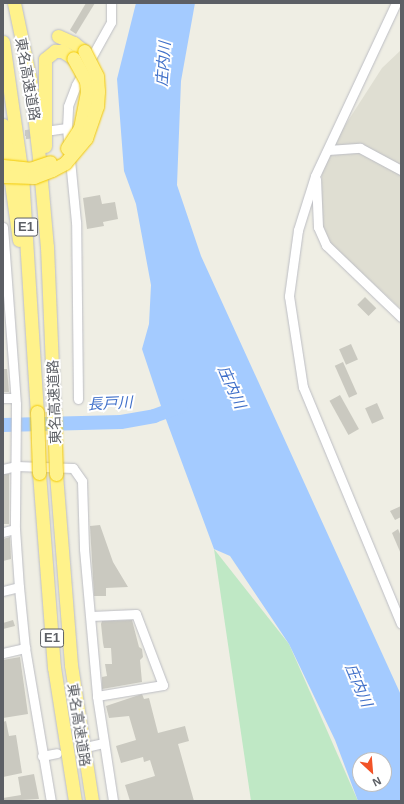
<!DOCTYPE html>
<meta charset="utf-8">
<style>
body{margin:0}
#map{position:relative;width:404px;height:804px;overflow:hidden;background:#efeee4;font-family:Arial,"Noto Sans JP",sans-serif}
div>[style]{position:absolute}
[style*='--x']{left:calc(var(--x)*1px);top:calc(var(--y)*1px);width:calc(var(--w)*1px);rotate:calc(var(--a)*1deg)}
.education>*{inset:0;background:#dfded2}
.green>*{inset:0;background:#bfe8c5}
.water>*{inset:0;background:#a4cbff}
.river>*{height:14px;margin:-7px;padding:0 7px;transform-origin:7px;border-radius:7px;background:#a4cbff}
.building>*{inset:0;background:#cac9c0;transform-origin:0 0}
.minor-tunnel>*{height:9px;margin-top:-4.5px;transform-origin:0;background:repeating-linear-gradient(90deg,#cacac4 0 9px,transparent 0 13.5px)}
.roads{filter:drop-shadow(0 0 1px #bcbdc3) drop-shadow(0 0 1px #bcbdc3)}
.minor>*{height:9px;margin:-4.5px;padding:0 4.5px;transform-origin:4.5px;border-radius:4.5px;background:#fff}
.highway>*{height:13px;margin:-6.5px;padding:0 6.5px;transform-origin:6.5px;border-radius:6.5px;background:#fff28b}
.bridges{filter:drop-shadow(0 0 1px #f3c900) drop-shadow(0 0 1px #f3c900)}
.highway-bridge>*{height:13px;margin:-6.5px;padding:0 6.5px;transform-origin:6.5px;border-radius:6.5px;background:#fff28b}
span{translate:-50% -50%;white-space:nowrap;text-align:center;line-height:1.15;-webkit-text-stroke:4px #fff;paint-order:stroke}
.shield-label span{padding:1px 3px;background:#fff;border:1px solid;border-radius:3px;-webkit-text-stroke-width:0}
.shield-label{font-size:13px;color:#5c5f65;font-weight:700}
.street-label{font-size:14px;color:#5c5f65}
.water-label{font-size:15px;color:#4070c9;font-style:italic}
.frame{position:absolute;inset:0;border:4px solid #5c5f65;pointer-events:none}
.north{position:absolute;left:352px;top:752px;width:40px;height:40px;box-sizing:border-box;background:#fff;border:1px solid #bebfc1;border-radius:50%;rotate:154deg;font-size:11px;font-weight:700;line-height:16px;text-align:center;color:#5c5f65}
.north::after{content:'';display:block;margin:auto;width:14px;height:18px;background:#f25327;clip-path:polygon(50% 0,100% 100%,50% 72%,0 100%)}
</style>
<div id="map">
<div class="education">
<i style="clip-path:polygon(401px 50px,401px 309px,329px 242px,321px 227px,321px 205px,322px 170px,335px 141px,382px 68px)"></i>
</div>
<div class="green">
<i style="clip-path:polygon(214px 549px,289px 644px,358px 801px,251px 801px)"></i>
</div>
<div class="water">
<i style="clip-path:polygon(evenodd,136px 3px,195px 3px,181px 81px,177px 185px,201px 256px,401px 695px,401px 801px,358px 801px,335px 740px,289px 644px,230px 556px,214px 549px,161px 406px,142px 349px,149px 324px,151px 285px,136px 204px,124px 171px,117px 79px,136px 3px,360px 760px,384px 760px,384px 784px,360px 784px,360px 760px)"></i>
</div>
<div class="river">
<i style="--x:3;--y:425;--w:118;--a:-1.5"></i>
<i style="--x:121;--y:422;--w:34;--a:-10"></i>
<i style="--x:154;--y:416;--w:29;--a:-20"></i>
</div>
<div class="building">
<i style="clip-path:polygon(86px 3px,95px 3px,76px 34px,70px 30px)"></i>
<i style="clip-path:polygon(100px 195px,102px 204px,115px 202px,118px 219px,103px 222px,104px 226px,87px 229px,83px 198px)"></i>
<i style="left:365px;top:297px;width:16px;height:11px;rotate:45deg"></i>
<i style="left:351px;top:344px;width:17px;height:13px;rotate:66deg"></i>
<i style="left:343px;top:362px;width:35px;height:9px;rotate:66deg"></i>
<i style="clip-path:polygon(3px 369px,7px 369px,9px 392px,3px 392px)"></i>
<i style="left:340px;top:395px;width:39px;height:12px;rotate:61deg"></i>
<i style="left:377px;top:403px;width:17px;height:13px;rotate:66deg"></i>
<i style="left:9px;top:474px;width:50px;height:6px;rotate:90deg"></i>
<i style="clip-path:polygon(401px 506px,401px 517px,395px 520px,390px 511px)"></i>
<i style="clip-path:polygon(100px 525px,113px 562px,128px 587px,106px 588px,106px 596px,94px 596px,90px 526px)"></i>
<i style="clip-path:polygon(398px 529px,401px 536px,401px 554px,392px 533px)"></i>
<i style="clip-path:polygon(10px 537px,11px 559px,3px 561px,3px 539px)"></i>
<i style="clip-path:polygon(13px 620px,15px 626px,3px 629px,3px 623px)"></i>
<i style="clip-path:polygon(132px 620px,139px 647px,142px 649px,143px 657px,140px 660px,142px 682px,102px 689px,102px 677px,107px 676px,105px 664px,112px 664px,111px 648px,104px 648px,103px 643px,101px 624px,102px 621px)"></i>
<i style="clip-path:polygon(20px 657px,28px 714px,3px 718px,3px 660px)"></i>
<i style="clip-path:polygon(142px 694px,144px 699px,149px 698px,158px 733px,185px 726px,189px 741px,178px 744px,194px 801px,130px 801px,125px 785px,155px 776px,150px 760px,144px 762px,143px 757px,121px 763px,116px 746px,136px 740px,129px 716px,109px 718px,106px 706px)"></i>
<i style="clip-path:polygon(6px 721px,9px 736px,16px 735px,22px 773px,3px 777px,3px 722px)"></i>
<i style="clip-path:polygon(34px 774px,39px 799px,3px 801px,3px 798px,21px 795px,18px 777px)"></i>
</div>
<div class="minor-tunnel">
<i style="--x:12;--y:136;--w:29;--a:-8"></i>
</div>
<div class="roads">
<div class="minor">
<i style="--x:396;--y:3;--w:191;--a:115.1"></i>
<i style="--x:315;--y:176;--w:57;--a:107.5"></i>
<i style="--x:298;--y:230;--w:67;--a:97.8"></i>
<i style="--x:289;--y:296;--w:92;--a:81.3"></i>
<i style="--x:303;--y:387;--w:256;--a:67.5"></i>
<i style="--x:52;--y:130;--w:15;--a:-8"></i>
<i style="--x:328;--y:150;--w:32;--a:-4"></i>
<i style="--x:360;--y:148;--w:47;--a:28.2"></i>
<i style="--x:316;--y:179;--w:48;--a:87.6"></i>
<i style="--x:318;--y:227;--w:20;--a:66"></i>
<i style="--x:326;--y:245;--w:104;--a:43.8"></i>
<i style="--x:3;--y:227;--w:177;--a:85.8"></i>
<i style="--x:16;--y:404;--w:125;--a:90.5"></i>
<i style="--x:15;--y:529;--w:58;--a:86.1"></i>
<i style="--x:19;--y:587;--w:61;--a:84.4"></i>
<i style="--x:25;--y:648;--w:155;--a:80.4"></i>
<i style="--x:3;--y:398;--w:11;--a:0"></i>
<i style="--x:78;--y:399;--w:177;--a:-90.6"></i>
<i style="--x:76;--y:222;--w:94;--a:-95.5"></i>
<i style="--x:67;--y:128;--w:22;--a:-87"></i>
<i style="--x:68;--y:106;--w:22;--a:-69"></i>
<i style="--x:76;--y:85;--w:72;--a:-60.9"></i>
<i style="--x:111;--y:22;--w:19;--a:-90"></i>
<i style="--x:3;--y:469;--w:13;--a:-13"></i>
<i style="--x:16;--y:466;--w:57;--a:2"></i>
<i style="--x:73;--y:468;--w:16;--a:55"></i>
<i style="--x:82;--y:481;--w:68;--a:88.3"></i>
<i style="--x:84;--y:549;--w:148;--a:84.9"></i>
<i style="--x:97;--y:696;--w:106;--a:81.3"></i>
<i style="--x:3;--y:532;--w:12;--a:-14"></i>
<i style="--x:3;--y:591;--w:16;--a:-14"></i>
<i style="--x:91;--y:616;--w:45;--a:-2.5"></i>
<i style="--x:136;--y:614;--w:76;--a:69.2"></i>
<i style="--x:163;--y:685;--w:67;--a:170.5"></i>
<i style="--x:3;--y:653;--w:23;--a:-13"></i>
<i style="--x:90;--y:746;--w:13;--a:-13"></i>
<i style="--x:42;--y:756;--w:15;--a:-11"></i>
</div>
<div class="highway">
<i style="--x:14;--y:3;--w:78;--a:78.1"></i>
<i style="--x:30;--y:79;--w:80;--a:83.5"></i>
<i style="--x:39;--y:158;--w:89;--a:84.9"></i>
<i style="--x:47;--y:247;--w:166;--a:87.6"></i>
<i style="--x:58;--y:36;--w:17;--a:24"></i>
<i style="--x:74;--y:43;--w:13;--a:39"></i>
<i style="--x:3;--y:42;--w:134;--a:81.9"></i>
<i style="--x:22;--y:175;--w:237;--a:86.4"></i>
<i style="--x:3;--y:125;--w:116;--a:82.1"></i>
<i style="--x:45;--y:146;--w:87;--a:-90"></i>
<i style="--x:45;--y:59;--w:13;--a:-39"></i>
<i style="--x:55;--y:51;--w:7;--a:0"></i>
<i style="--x:62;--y:51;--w:13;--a:32"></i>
<i style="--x:39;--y:473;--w:195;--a:85.6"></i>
<i style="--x:54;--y:667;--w:136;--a:81.1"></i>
<i style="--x:56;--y:474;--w:192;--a:85.5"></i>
<i style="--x:71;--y:665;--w:138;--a:81.2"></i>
</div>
</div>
<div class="bridges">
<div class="highway-bridge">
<i style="--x:67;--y:148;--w:24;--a:-57"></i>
<i style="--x:80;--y:128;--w:37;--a:-79"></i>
<i style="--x:87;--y:92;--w:11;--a:-95"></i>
<i style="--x:86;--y:81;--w:26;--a:-119"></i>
<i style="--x:3;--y:166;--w:27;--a:6"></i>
<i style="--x:30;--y:169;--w:21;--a:-19"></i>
<i style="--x:3;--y:176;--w:31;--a:2"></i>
<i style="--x:34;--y:177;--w:19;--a:-21"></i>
<i style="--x:52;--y:170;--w:15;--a:-28"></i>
<i style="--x:65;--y:163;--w:33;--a:-50"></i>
<i style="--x:86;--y:138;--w:34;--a:-71"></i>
<i style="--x:97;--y:106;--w:15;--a:-86"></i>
<i style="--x:98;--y:91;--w:15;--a:-94"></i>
<i style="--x:97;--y:76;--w:28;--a:-117"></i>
<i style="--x:37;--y:412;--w:61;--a:88.1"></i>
<i style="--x:54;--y:413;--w:61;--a:88.1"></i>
</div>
</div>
<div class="shield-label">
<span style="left:26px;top:227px">E1</span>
<span style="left:52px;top:638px">E1</span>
</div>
<div class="street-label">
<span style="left:28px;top:79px;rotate:80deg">東名高速道路</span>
<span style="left:54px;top:402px;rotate:-92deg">東名高速道路</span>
<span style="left:79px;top:725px;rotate:81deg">東名高速道路</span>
</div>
<div class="water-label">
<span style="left:163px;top:64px;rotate:-86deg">庄内川</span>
<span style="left:232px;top:387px;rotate:66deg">庄内川</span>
<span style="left:110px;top:403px;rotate:-3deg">長戸川</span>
<span style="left:359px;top:685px;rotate:67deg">庄内川</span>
</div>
<div class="frame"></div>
<div class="north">N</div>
</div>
